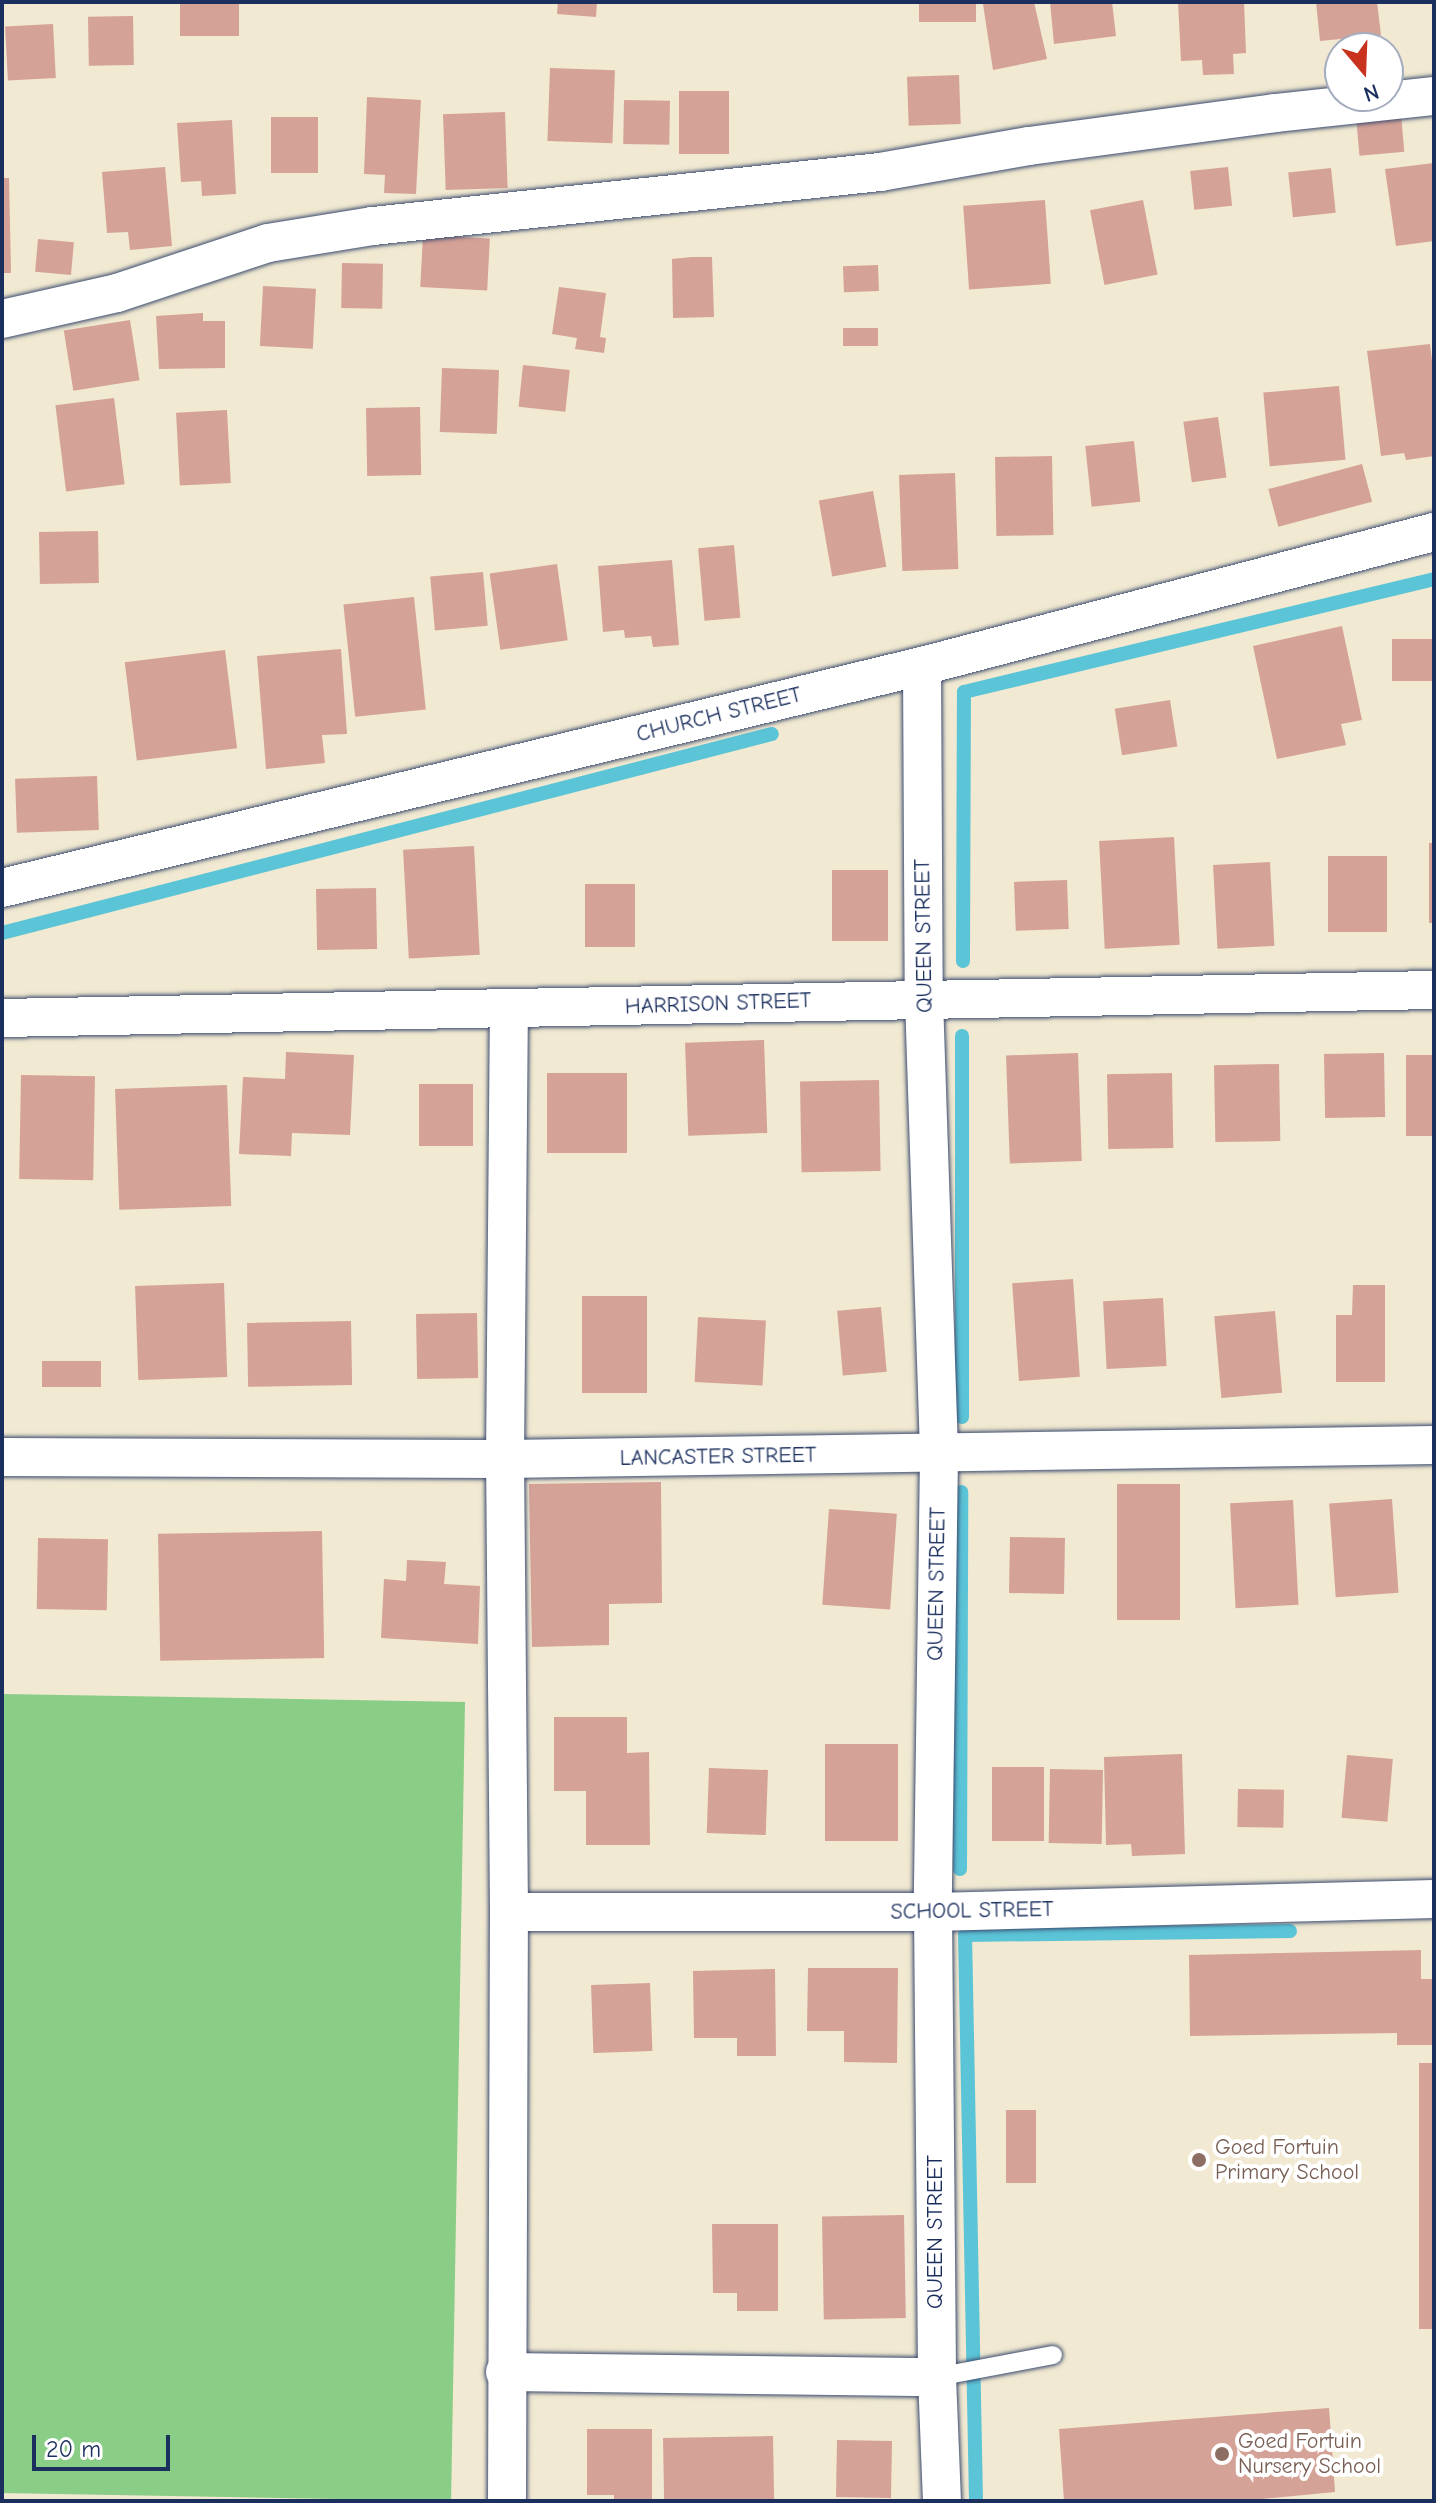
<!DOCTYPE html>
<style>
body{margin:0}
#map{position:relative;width:1436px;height:2503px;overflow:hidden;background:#f1e9d1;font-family:"Comic Neue",sans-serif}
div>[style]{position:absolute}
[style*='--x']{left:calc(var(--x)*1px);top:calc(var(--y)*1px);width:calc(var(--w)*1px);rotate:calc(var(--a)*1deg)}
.green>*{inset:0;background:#89cd86;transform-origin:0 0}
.stream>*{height:14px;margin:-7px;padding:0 7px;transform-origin:7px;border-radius:7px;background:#5bc4d7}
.building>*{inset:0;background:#d5a297;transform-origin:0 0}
.roads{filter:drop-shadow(0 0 2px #3b4b6f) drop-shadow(0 0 2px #3b4b6f)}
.service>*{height:18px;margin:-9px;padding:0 9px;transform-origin:9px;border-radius:9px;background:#fff}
.minor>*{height:38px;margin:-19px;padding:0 19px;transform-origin:19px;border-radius:19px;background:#fff}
.dots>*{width:22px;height:22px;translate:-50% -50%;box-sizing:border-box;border:4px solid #fff;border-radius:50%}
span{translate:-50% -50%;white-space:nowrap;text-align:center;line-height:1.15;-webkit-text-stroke:8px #fff;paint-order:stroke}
.street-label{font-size:22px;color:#1b2f5e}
.education-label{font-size:22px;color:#785e54}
.left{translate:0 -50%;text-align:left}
.frame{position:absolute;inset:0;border:4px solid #1b2f5e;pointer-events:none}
.north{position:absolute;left:1324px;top:32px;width:80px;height:80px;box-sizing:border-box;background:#fff;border:2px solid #a4acbf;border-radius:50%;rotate:161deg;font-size:22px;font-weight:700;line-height:32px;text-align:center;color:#1b2f5e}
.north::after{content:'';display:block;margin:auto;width:28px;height:36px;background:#c8321e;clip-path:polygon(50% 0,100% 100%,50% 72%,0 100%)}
.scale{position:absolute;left:32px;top:2435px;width:138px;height:36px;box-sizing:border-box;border:4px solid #1b2f5e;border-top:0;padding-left:10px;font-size:24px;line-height:28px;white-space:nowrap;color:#1b2f5e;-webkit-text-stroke:6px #fff;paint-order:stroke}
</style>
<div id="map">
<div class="green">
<i style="left:465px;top:1702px;width:799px;height:463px;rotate:91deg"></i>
</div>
<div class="stream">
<i style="--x:2;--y:933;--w:795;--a:-14.49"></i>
<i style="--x:963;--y:961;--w:269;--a:-89.8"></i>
<i style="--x:964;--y:692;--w:483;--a:-13.5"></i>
<i style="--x:962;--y:1417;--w:381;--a:-90"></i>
<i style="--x:960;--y:1869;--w:377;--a:-89.8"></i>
<i style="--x:976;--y:2501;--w:566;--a:-91.11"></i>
<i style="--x:965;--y:1935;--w:325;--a:-0.7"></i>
</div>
<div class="building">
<i style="left:180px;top:2px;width:59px;height:34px"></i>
<i style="clip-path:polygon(558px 2px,597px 2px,596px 17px,557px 14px)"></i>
<i style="left:919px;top:2px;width:57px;height:20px"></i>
<i style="clip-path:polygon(997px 2px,1034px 2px,1047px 59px,993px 70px,983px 4px)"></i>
<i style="clip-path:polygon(1050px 2px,1112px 2px,1116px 36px,1054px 44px)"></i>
<i style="clip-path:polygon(1178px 2px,1244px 2px,1246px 53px,1233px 54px,1234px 74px,1203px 75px,1202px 60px,1181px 61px)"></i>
<i style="clip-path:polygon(1316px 2px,1377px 2px,1381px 35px,1320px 41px)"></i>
<i style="left:133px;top:16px;width:49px;height:45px;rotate:89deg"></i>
<i style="left:53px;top:24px;width:54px;height:48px;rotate:87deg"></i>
<i style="left:550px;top:68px;width:65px;height:73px;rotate:2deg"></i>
<i style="left:959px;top:75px;width:49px;height:52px;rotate:88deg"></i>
<i style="left:679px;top:91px;width:50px;height:63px"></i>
<i style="clip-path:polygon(367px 97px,421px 100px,416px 194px,384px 193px,385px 175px,364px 174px)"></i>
<i style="left:624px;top:100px;width:46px;height:44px;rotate:1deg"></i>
<i style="left:505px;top:112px;width:76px;height:62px;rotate:88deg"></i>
<i style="left:1401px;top:114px;width:38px;height:45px;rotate:85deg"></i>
<i style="left:271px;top:117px;width:47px;height:56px"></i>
<i style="clip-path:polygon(232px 120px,236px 194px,202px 196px,201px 181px,181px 182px,177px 123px)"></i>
<i style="clip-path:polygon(1434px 163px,1434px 241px,1396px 246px,1385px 169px)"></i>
<i style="clip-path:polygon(165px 167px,172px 246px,130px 250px,128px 232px,107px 233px,102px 172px)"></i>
<i style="left:1228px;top:167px;width:39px;height:38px;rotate:84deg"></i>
<i style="left:1331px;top:168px;width:45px;height:43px;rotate:84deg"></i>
<i style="clip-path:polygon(2px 178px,9px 178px,11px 273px,2px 273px)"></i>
<i style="left:1045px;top:200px;width:84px;height:82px;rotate:86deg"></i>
<i style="left:1143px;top:200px;width:76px;height:54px;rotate:79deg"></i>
<i style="left:423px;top:235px;width:67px;height:52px;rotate:3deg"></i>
<i style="left:38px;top:239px;width:36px;height:33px;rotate:5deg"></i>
<i style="clip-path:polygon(692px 257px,712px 257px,714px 317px,673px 318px,672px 259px)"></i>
<i style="left:342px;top:263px;width:41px;height:45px;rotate:1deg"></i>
<i style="left:878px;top:265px;width:26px;height:35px;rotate:88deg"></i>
<i style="left:263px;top:286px;width:53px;height:60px;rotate:3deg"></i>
<i style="clip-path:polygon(559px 287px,606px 293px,600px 337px,606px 338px,604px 353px,575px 349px,577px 338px,552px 334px)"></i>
<i style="clip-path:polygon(203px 313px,203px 321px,225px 321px,225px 368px,159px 369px,156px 316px)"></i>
<i style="left:130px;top:320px;width:61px;height:67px;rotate:81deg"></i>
<i style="left:843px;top:328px;width:35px;height:18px"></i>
<i style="clip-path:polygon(1430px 344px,1434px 378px,1434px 456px,1406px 460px,1404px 453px,1381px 456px,1367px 351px)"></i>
<i style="left:523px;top:365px;width:47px;height:42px;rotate:6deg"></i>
<i style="left:442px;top:368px;width:57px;height:64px;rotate:2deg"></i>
<i style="left:1339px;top:386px;width:74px;height:76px;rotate:85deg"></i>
<i style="left:114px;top:398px;width:87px;height:59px;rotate:83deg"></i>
<i style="left:420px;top:407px;width:68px;height:54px;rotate:89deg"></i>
<i style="left:227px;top:410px;width:73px;height:51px;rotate:87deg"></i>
<i style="left:1218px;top:417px;width:61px;height:35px;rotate:82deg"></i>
<i style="left:1134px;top:441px;width:61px;height:49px;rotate:84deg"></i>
<i style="left:1052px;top:456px;width:79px;height:57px;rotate:89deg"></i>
<i style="left:1362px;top:464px;width:39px;height:97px;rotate:75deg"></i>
<i style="left:955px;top:473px;width:96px;height:56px;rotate:88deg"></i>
<i style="left:873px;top:491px;width:77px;height:55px;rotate:80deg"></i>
<i style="left:98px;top:531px;width:52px;height:59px;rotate:89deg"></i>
<i style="left:734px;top:545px;width:73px;height:36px;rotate:85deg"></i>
<i style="clip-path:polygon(672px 560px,679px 645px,653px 647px,651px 636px,625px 638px,624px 630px,603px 632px,598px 566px)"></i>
<i style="left:557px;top:564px;width:77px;height:68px;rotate:82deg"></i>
<i style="left:483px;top:572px;width:54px;height:53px;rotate:85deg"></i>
<i style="left:414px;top:597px;width:113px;height:71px;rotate:84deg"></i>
<i style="clip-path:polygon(1342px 626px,1362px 720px,1341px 724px,1346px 745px,1277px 759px,1253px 646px)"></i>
<i style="left:1434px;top:639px;width:42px;height:42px;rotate:90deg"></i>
<i style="clip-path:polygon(341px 649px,347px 734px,322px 735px,325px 763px,266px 769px,257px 656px)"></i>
<i style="left:225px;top:650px;width:99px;height:101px;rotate:83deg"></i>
<i style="left:1170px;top:700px;width:47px;height:56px;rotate:81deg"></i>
<i style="left:97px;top:776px;width:54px;height:82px;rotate:88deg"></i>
<i style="left:1174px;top:837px;width:108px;height:75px;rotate:87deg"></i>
<i style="left:1429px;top:843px;width:5px;height:80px"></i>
<i style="left:474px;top:846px;width:109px;height:71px;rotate:87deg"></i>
<i style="left:1328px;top:856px;width:59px;height:76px"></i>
<i style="left:1270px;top:862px;width:84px;height:57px;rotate:87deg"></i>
<i style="left:888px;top:870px;width:71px;height:56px;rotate:90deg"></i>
<i style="left:1067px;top:880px;width:49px;height:53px;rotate:88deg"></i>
<i style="left:635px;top:884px;width:63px;height:50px;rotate:90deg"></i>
<i style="left:376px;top:888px;width:61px;height:60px;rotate:89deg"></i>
<i style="left:764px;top:1040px;width:93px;height:79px;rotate:88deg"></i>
<i style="clip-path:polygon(286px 1052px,354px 1055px,350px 1135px,292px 1133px,291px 1156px,239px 1154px,243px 1077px,285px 1079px)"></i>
<i style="left:1078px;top:1053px;width:108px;height:72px;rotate:88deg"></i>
<i style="left:1384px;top:1053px;width:64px;height:60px;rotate:89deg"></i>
<i style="left:1434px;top:1055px;width:81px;height:28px;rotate:90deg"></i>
<i style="left:1279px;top:1064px;width:77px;height:65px;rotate:89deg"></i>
<i style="left:547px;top:1073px;width:80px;height:80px"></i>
<i style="left:1172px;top:1073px;width:75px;height:65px;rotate:89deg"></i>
<i style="left:21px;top:1075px;width:74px;height:104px;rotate:1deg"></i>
<i style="left:879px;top:1080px;width:91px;height:79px;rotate:89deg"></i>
<i style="left:419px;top:1084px;width:54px;height:62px"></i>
<i style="left:227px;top:1085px;width:121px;height:112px;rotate:88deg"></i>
<i style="left:1073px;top:1279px;width:98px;height:61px;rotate:86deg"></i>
<i style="left:224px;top:1283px;width:94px;height:89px;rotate:88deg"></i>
<i style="clip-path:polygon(1353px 1285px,1385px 1285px,1385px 1382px,1336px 1382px,1336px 1315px,1352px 1315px)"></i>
<i style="left:582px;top:1296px;width:65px;height:97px"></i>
<i style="left:1163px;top:1298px;width:68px;height:60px;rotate:87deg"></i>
<i style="left:881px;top:1307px;width:65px;height:44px;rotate:85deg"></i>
<i style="left:1275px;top:1311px;width:82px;height:61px;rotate:85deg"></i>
<i style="left:477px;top:1313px;width:65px;height:61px;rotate:89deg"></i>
<i style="left:698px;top:1317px;width:68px;height:65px;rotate:3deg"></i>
<i style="left:351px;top:1321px;width:64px;height:104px;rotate:89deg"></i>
<i style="left:101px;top:1361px;width:26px;height:59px;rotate:90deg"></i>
<i style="clip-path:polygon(661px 1482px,662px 1603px,609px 1604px,609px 1645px,532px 1647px,529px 1484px)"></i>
<i style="left:1117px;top:1484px;width:63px;height:136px"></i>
<i style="left:1392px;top:1499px;width:94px;height:63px;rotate:86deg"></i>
<i style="left:1293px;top:1500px;width:105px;height:63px;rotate:87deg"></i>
<i style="left:829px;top:1509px;width:68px;height:96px;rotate:4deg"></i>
<i style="left:322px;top:1531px;width:127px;height:164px;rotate:89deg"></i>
<i style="left:1010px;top:1537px;width:55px;height:56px;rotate:1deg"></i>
<i style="left:38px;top:1538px;width:70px;height:71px;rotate:1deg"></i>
<i style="clip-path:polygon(407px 1560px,446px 1562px,444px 1584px,480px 1586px,478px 1644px,381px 1638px,384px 1579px,406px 1581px)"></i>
<i style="clip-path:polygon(554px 1717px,627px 1717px,627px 1753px,649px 1752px,650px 1845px,586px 1845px,586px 1791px,554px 1791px)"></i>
<i style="left:825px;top:1744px;width:73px;height:97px"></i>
<i style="clip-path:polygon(1182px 1754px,1185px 1854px,1132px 1856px,1131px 1844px,1106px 1845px,1104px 1757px)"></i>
<i style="left:1347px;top:1755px;width:46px;height:63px;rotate:5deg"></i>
<i style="left:992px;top:1767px;width:52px;height:74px"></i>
<i style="left:709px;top:1768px;width:59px;height:65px;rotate:2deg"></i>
<i style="left:1050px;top:1769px;width:53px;height:74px;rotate:1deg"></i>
<i style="left:1238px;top:1789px;width:46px;height:38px;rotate:1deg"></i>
<i style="clip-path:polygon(1421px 1950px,1421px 1979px,1434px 1979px,1434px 2045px,1397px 2045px,1397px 2033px,1190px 2036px,1189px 1955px)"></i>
<i style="clip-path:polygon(808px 1968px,898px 1968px,897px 2063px,844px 2062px,844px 2031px,807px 2031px)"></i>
<i style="clip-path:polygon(775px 1969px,776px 2056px,737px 2056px,737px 2038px,694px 2038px,693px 1971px)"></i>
<i style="left:650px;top:1983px;width:68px;height:59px;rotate:88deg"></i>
<i style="left:1419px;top:2063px;width:15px;height:266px"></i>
<i style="left:1006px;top:2110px;width:30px;height:73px"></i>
<i style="left:904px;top:2215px;width:103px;height:82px;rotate:89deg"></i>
<i style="clip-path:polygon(712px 2224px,778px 2224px,778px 2311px,737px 2311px,737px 2293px,713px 2293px)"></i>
<i style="clip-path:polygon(1329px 2408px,1335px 2492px,1241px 2501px,1064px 2501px,1059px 2429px)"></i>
<i style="clip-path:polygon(587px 2429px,652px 2429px,652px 2501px,614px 2501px,614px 2495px,587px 2495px)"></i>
<i style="left:773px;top:2436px;width:65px;height:110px;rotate:89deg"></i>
<i style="left:837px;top:2440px;width:55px;height:57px;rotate:1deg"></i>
</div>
<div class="roads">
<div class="service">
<i style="--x:937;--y:2377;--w:118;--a:-10.7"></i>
</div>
<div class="minor">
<i style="--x:2;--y:319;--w:118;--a:-12.7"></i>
<i style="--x:117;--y:293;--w:159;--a:-18.3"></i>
<i style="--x:268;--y:243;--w:106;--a:-9.2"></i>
<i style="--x:373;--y:226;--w:510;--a:-6.08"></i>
<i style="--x:880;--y:172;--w:151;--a:-9.9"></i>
<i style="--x:1029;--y:146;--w:248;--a:-7.6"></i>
<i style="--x:1275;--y:113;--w:160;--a:-6.1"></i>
<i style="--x:922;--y:666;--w:333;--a:89.7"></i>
<i style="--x:924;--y:999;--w:456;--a:88.1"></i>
<i style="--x:939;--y:1455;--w:457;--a:90.8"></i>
<i style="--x:933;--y:1912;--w:465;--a:89.5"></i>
<i style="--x:937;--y:2377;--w:124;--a:87.7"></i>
<i style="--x:2;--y:888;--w:946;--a:-13.57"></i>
<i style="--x:922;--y:666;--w:529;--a:-14.67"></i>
<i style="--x:2;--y:1018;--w:1432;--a:-1.12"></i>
<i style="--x:2;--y:1457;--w:503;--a:0.23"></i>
<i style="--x:505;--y:1459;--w:929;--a:-0.86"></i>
<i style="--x:509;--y:1912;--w:424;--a:0"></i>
<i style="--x:933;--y:1912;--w:501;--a:-1.49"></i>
<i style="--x:505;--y:2372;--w:432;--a:0.7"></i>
<i style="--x:507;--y:2501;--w:589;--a:-89.81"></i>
<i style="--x:509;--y:1912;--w:453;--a:-90.5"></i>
<i style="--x:505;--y:1459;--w:449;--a:-89.5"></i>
</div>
</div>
<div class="dots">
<i style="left:1199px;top:2160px;background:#8d6e63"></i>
<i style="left:1222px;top:2454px;background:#8d6e63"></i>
</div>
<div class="street-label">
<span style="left:719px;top:715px;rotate:-14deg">CHURCH STREET</span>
<span style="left:924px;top:936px;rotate:-91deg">QUEEN STREET</span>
<span style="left:718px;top:1004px;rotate:-2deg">HARRISON STREET</span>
<span style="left:718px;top:1457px;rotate:-1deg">LANCASTER STREET</span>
<span style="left:937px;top:1584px;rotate:-89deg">QUEEN STREET</span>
<span style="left:972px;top:1911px;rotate:-1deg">SCHOOL STREET</span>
<span style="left:936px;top:2232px;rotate:-90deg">QUEEN STREET</span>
</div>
<div class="education-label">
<span class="left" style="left:1215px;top:2160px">Goed Fortuin<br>Primary School</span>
<span class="left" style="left:1238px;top:2454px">Goed Fortuin<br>Nursery School</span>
</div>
<div class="frame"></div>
<div class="north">N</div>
<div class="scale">20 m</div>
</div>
